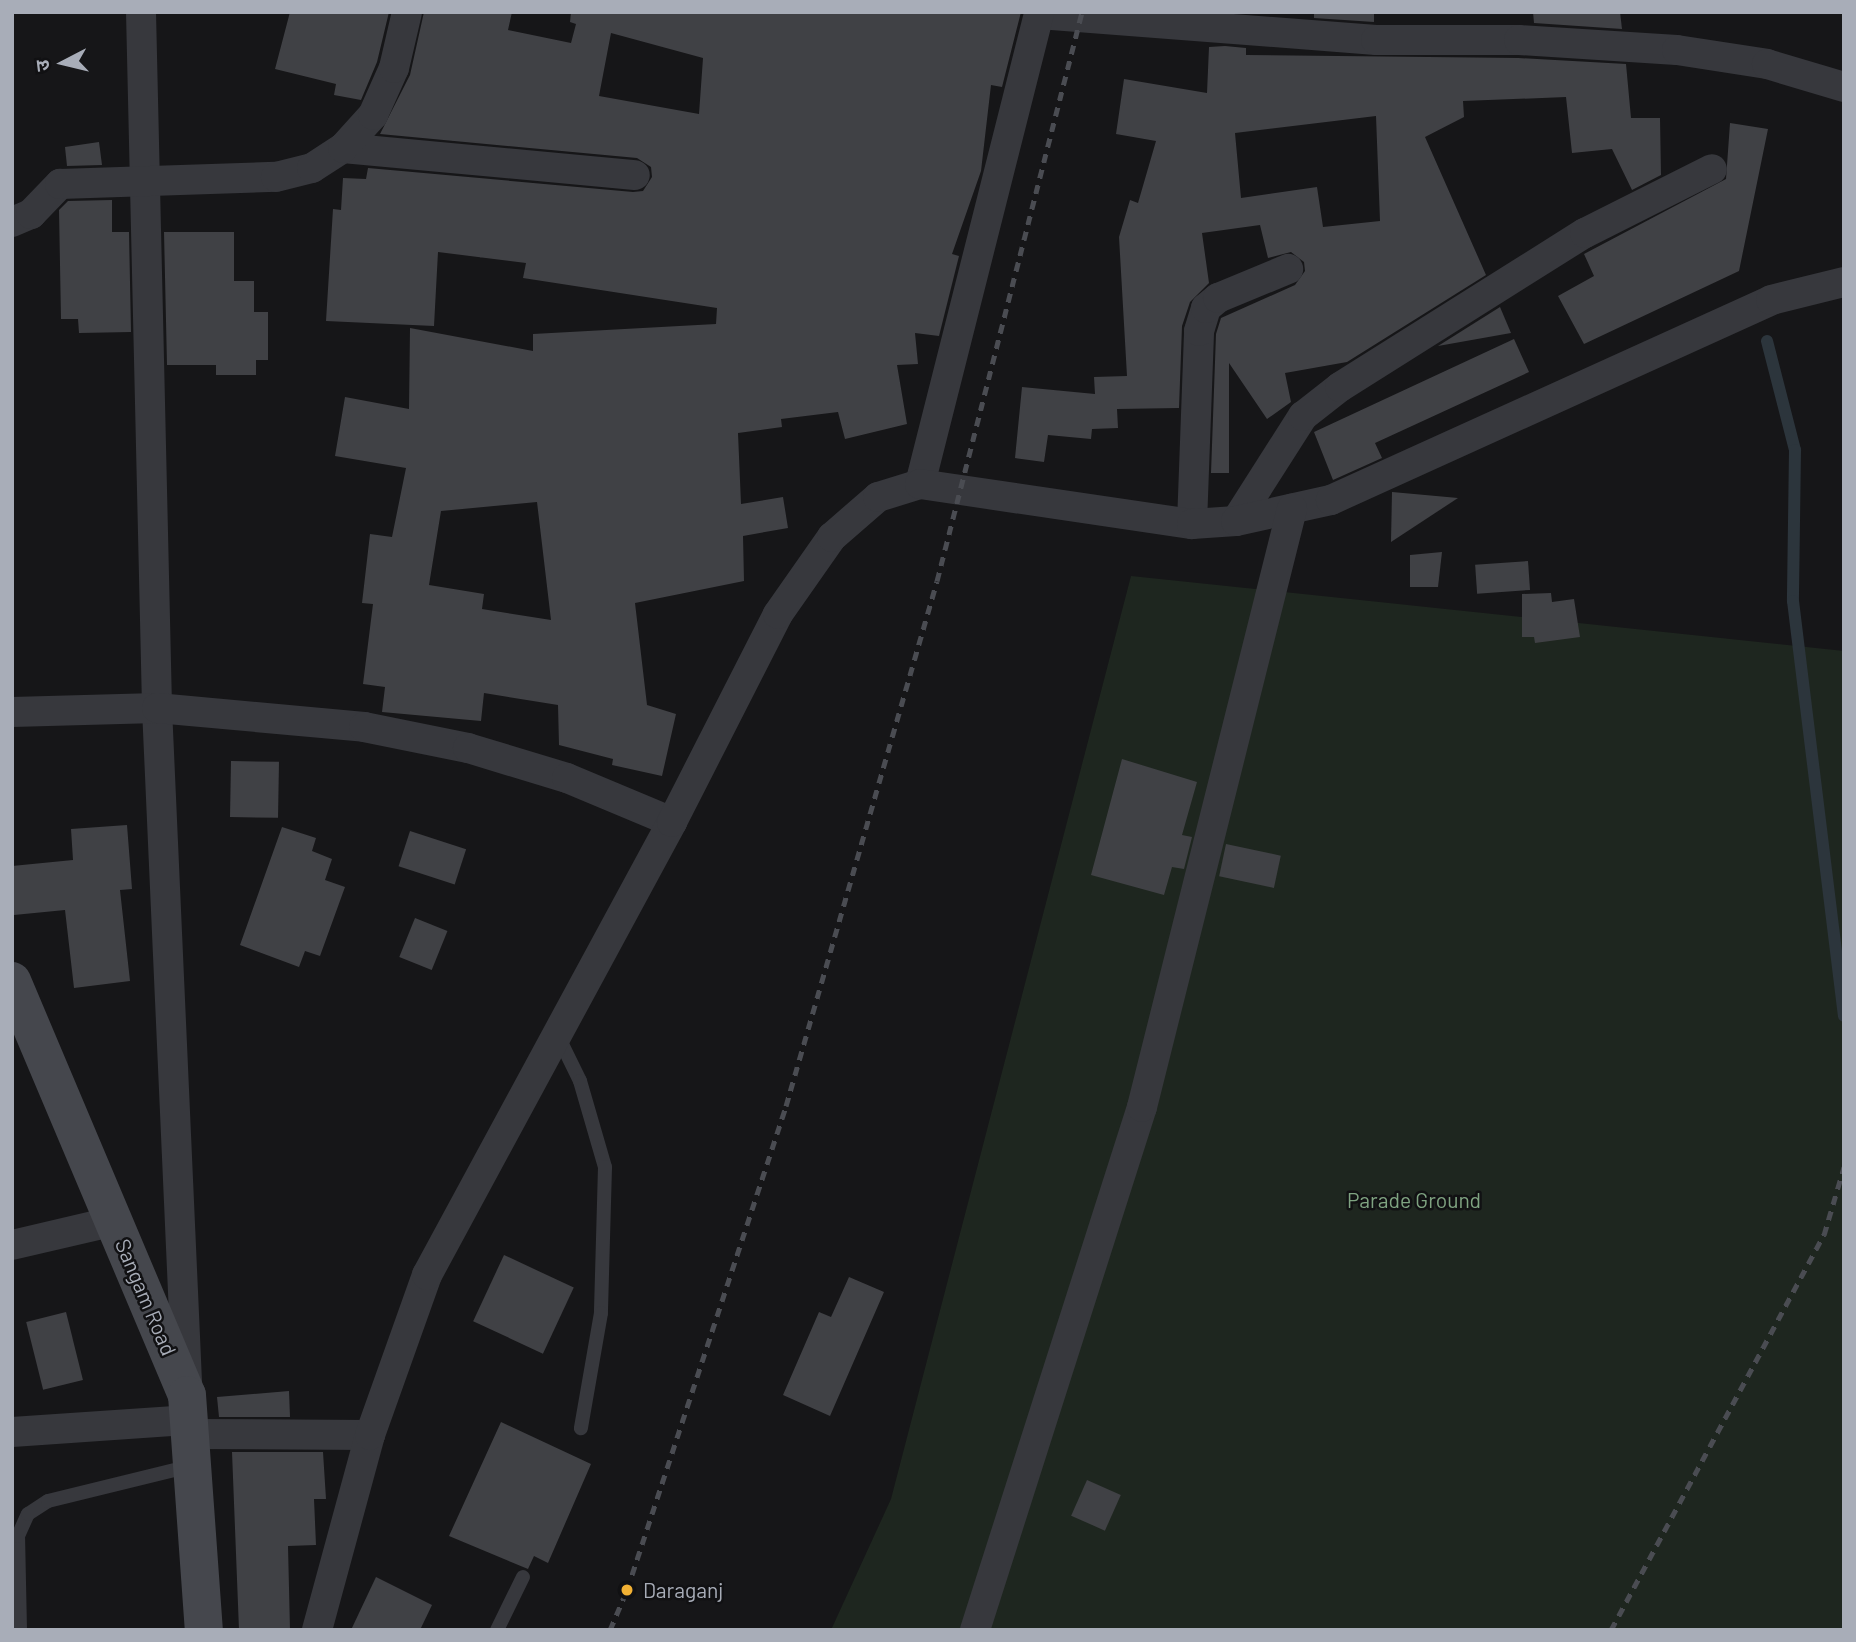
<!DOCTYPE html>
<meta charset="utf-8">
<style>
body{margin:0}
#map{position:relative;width:1856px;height:1642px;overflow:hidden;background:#161618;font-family:Barlow,"Noto Sans Devanagari",sans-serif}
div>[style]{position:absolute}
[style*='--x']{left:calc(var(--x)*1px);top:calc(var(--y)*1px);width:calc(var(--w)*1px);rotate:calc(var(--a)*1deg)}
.green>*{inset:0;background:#1e261f}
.stream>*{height:12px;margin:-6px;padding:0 6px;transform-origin:6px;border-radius:6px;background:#2c353c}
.building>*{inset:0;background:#404145;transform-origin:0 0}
.service>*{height:14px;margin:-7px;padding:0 7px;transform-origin:7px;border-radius:7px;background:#37383d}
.minor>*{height:30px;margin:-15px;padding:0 15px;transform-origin:15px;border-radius:15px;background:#37383d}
.secondary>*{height:38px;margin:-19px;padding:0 19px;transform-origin:19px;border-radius:19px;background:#45474d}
.rail>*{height:5px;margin-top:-2.5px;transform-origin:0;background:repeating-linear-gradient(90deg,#4a4c52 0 9px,transparent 0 16px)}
.dots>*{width:19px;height:19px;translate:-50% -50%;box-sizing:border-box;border:4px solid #111113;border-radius:50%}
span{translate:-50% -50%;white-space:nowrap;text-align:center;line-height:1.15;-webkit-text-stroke:5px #111113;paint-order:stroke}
.park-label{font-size:21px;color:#7fa381}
.street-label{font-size:21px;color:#a8adb8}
.poi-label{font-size:21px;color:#a8adb8}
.left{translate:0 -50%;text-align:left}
.frame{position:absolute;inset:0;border:14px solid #a8adb8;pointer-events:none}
.north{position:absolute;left:28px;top:28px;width:70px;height:70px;-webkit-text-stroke:5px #111113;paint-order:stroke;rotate:263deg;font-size:19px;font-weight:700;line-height:28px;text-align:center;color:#a8adb8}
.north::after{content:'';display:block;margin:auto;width:24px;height:32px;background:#a8adb8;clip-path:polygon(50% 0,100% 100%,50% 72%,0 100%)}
</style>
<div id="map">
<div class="green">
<i style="clip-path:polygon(1131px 576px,1844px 651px,1844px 1630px,831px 1630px,891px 1499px)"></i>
</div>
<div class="stream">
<i style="--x:1767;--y:341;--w:113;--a:75.6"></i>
<i style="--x:1795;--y:450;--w:151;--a:90.8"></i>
<i style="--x:1793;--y:601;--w:418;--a:83"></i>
</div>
<div class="building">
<i style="clip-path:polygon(290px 12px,389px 12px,377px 62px,361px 100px,334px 95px,336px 84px,275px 69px)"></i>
<i style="clip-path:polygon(evenodd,424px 12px,512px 12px,508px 30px,571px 43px,576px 24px,570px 22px,571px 12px,1021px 12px,1002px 87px,991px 85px,981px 171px,952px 254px,959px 256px,939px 336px,915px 333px,918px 364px,897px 365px,907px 424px,845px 439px,838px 412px,781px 419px,782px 427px,738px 433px,741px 504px,783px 497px,788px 528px,743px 536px,744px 581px,635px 603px,647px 705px,676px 714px,662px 776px,612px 765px,613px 759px,559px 745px,558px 705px,484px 693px,481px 721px,382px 712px,385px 687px,363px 684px,373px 604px,362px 603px,370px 534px,392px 537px,406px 468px,335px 456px,345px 397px,409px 409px,410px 328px,533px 351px,533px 334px,716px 324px,717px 308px,523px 278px,526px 263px,438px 252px,434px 326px,326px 321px,333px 209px,341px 210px,343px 178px,366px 179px,368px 168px,633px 192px,643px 191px,652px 177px,651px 167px,637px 158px,380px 134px,410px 75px,424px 12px,611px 33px,703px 58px,699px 114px,599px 96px,611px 33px,424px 12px,537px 502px,551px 620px,482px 609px,484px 594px,429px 585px,441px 511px,537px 502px)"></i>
<i style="clip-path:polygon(1314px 12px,1374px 12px,1374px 22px,1314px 18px)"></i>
<i style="clip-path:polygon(1533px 12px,1620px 12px,1622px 29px,1534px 23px)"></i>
<i style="clip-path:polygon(evenodd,1225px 46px,1246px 48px,1246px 55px,1518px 58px,1626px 64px,1631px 118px,1660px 118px,1661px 175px,1632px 190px,1612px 149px,1572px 153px,1566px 97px,1463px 101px,1464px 117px,1425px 137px,1486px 275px,1347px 362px,1285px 373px,1291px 402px,1267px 419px,1229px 363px,1229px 473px,1211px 473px,1216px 334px,1221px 318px,1295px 285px,1305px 271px,1304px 262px,1291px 252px,1268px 258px,1260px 225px,1202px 233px,1209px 283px,1190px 302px,1182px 326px,1179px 408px,1117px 409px,1118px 428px,1092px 429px,1091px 439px,1048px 435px,1044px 462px,1015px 458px,1022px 387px,1095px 394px,1094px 377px,1127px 376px,1119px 237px,1130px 200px,1138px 203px,1156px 141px,1116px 134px,1124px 79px,1207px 93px,1209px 47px,1225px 46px,1376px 116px,1380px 221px,1323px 227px,1317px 187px,1241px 198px,1235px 133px,1376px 116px)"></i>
<i style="clip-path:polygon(1730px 123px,1768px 129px,1739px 271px,1584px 344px,1558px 296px,1594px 276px,1584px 254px,1726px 179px)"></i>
<i style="clip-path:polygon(99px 142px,102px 165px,67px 166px,65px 147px)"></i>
<i style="clip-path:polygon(112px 200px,112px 232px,129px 232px,131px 332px,79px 333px,78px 319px,61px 319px,59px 210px,68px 201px)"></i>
<i style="clip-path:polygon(164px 232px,234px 232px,234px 281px,254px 281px,254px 312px,268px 312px,268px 360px,256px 360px,256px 375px,216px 375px,216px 365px,167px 365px)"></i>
<i style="clip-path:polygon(1500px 307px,1511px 333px,1438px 346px)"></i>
<i style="clip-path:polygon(1514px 339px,1529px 372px,1375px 443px,1382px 458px,1333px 480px,1314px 432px)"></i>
<i style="clip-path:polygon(1392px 492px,1458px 498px,1391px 542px)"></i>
<i style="clip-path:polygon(1442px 552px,1438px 587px,1410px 587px,1410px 555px)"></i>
<i style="left:1528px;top:561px;width:29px;height:53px;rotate:86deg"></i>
<i style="clip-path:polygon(1551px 593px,1552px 602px,1574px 599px,1580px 637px,1535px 643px,1534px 637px,1522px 637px,1522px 594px)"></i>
<i style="clip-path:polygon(1122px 759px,1197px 782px,1182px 835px,1192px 837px,1184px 869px,1172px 867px,1164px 895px,1091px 875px)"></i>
<i style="left:231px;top:761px;width:48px;height:56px;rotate:1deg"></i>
<i style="clip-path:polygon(127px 825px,132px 889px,120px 890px,130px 981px,74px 988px,65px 910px,14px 915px,12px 866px,73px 860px,71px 829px)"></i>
<i style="clip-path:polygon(282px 827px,316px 838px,312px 851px,332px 859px,325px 880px,345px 887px,320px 956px,305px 951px,299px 967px,240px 945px)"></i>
<i style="left:410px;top:831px;width:59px;height:37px;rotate:18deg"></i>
<i style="left:1226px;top:844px;width:56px;height:33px;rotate:12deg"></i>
<i style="left:415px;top:918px;width:35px;height:42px;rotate:22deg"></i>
<i style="left:504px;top:1255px;width:77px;height:73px;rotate:25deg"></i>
<i style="clip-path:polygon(849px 1277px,884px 1292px,830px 1416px,783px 1395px,819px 1312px,831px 1317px)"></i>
<i style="left:66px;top:1312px;width:70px;height:41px;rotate:76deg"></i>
<i style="clip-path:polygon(289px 1391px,290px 1417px,219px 1417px,217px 1397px)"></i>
<i style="clip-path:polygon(501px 1422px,591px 1464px,548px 1563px,534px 1556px,528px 1569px,449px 1536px)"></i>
<i style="clip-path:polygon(232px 1452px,323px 1452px,326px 1499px,314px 1499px,316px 1545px,288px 1546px,290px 1630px,239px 1630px)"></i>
<i style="left:1087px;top:1480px;width:37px;height:39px;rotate:24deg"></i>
<i style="clip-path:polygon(376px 1577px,432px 1605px,420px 1630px,351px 1630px)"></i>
</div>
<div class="service">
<i style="--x:558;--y:1036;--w:50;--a:63.9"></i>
<i style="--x:580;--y:1081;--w:90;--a:73.8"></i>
<i style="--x:605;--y:1167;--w:146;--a:91.6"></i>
<i style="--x:601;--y:1313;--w:117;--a:99.9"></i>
<i style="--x:20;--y:1630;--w:94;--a:-91.2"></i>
<i style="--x:18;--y:1536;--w:24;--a:-66"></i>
<i style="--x:28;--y:1514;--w:24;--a:-33"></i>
<i style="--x:48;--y:1501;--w:147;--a:-13.8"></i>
<i style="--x:497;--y:1630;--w:59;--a:-63.9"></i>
</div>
<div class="minor">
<i style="--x:141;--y:12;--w:696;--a:88.68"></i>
<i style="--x:157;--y:708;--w:674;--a:87.45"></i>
<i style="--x:1039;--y:14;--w:338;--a:4.4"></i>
<i style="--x:1376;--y:40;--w:143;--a:0"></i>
<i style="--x:1519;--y:40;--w:158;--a:3.6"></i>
<i style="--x:1677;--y:50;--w:91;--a:8.8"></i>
<i style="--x:1767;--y:64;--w:80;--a:16.6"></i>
<i style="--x:343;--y:148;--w:293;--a:5.3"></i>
<i style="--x:12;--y:222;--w:21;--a:-23"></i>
<i style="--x:31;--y:214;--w:42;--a:-46"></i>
<i style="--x:60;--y:184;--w:216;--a:-1.9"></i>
<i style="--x:276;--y:177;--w:37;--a:-14"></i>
<i style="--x:312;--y:168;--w:37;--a:-33"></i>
<i style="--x:343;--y:148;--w:45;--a:-47.7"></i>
<i style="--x:373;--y:115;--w:51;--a:-65.9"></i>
<i style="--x:394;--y:68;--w:57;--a:-76.9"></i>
<i style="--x:920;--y:484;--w:487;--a:-75.8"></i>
<i style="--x:1236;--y:521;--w:125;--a:-57.5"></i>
<i style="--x:1303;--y:416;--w:47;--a:-38.1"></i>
<i style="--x:1340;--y:387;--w:289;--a:-32.2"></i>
<i style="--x:1585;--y:233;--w:142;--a:-26.7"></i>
<i style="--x:1192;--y:524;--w:193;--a:-87.9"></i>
<i style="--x:1199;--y:331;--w:24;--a:-73"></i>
<i style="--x:1206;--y:308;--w:16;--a:-40"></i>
<i style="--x:1218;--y:298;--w:76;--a:-22.5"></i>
<i style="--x:12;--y:712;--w:145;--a:-1.6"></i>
<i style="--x:157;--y:708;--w:208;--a:5.2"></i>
<i style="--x:364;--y:727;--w:106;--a:11.4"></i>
<i style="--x:468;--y:748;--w:103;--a:16.9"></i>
<i style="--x:567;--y:778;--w:114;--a:22.7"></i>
<i style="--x:12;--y:1245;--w:105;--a:-13.2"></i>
<i style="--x:12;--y:1432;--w:178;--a:-3.9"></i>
<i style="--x:190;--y:1434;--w:180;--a:0.3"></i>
<i style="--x:317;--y:1630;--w:202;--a:-74.8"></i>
<i style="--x:370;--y:1435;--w:170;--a:-70.4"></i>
<i style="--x:427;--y:1275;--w:515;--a:-61.59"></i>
<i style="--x:672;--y:822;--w:233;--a:-63"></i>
<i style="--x:778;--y:614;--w:94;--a:-55"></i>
<i style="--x:832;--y:537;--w:61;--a:-41"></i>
<i style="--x:878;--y:497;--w:44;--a:-17.2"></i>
<i style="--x:920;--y:484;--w:275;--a:8.4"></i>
<i style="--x:1192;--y:524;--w:44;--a:-3.9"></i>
<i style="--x:1236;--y:521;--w:97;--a:-12.5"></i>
<i style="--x:1331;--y:500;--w:483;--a:-24.4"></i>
<i style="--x:1771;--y:300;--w:75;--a:-13.9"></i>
<i style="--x:975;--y:1630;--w:549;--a:-72.29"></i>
<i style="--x:1142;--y:1107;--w:617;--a:-75.92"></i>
</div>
<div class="secondary">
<i style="--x:12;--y:981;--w:449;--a:67.1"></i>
<i style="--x:187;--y:1395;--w:236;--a:85.9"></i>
</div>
<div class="rail">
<i style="--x:610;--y:1630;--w:43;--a:-67"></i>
<i style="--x:627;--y:1590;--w:509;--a:-71.81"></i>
<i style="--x:786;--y:1106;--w:546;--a:-73.95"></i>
<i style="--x:937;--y:581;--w:587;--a:-75.7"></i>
<i style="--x:1611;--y:1630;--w:449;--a:-61.7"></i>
<i style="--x:1824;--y:1235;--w:71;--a:-73.6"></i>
</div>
<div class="dots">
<i style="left:627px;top:1590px;background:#f2b134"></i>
</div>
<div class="park-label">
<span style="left:1414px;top:1200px">Parade Ground</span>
</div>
<div class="street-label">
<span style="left:146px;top:1297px;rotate:67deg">Sangam Road</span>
</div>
<div class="poi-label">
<span class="left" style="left:643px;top:1590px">Daraganj</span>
</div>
<div class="frame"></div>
<div class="north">उ</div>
</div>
